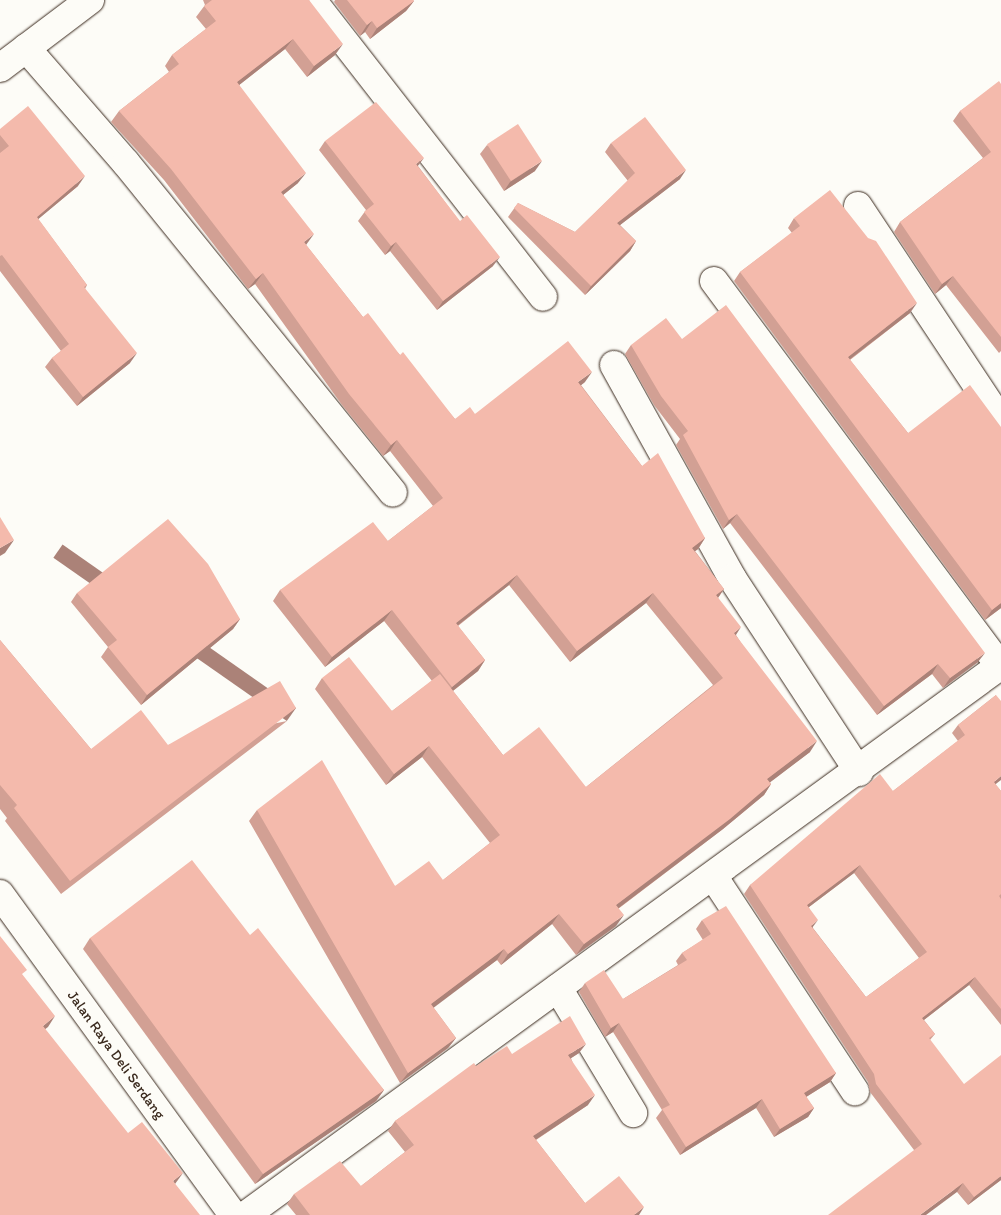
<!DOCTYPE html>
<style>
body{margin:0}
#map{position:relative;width:1001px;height:1215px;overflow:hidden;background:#fdfcf7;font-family:Itim,sans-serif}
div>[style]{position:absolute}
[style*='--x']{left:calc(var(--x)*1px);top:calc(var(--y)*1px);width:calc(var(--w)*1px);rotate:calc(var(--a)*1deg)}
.roads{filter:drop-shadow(0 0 1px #3b2a1e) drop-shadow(0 0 1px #3b2a1e)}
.street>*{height:28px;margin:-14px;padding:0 14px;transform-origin:14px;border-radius:14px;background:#fdfcf7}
.primary>*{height:28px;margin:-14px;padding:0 14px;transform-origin:14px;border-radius:14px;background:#fdfcf7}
.wall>*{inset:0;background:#d2a094}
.shaded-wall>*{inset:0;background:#ab8278;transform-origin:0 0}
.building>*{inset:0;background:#f4baac;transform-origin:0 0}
span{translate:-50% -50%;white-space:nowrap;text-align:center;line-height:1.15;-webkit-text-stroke:4px #fdfcf7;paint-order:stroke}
.street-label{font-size:15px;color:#3b2a1e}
</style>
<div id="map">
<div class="roads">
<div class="street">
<i style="--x:312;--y:0;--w:376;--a:52.1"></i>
<i style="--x:26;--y:48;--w:152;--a:49"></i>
<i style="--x:126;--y:163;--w:424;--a:51"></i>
<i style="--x:0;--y:68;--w:113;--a:-37.1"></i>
<i style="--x:858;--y:206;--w:258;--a:56.4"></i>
<i style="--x:714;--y:281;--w:480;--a:53.4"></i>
<i style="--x:614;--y:365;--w:244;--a:61"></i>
<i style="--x:732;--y:578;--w:232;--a:56.8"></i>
<i style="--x:713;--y:876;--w:258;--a:56.6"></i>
<i style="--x:558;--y:988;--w:146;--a:59"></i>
<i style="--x:246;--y:1215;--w:934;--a:-36.07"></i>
</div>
<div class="primary">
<i style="--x:0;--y:894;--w:397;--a:54"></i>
</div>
</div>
<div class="wall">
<i style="clip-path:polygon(evenodd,203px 0,309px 0,335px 55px,307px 77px,285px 49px,239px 85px,298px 183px,283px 195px,306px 245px,363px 317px,400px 355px,455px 419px,475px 414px,585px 382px,581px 385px,642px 466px,705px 538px,698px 549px,695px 551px,724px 589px,718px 598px,736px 635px,810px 752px,770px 782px,771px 784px,764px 795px,723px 829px,618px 909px,616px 926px,576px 955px,552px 924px,501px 965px,497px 960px,433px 1007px,456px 1038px,448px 1048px,400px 1083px,249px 821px,257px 810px,395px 886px,443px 880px,490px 843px,422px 757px,386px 785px,315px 689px,322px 678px,392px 711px,432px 681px,384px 621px,325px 667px,273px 601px,280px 590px,388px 541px,433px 506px,390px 451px,383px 456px,342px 405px,255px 284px,248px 289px,164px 180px,111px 122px,119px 111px,169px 72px,165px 66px,172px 55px,206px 29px,196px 17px,205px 5px,203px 0,509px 585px,570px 662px,646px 603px,713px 685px,586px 787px,503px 755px,453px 691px,478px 671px,485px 660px,458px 626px,509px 585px)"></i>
<i style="clip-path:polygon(335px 0,413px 0,414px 1px,406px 11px,370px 39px,365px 32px,360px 36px,334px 2px)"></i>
<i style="clip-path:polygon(1001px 84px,1001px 351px,999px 353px,946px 285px,935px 294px,894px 232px,900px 222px,983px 158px,953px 121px,960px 111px)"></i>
<i style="clip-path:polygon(0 129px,78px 186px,38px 219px,87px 285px,85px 289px,130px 363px,77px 406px,45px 367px,52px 358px,61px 351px,0 271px)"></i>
<i style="clip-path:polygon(325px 141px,418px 166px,493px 266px,437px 310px,390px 251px,385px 255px,358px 221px,366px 210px,319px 150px)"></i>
<i style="clip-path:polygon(611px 143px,680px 179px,620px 225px,636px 241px,630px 251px,585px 295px,508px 217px,518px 203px,575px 232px,628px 181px,605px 152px)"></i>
<i style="clip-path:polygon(487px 145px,535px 171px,504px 191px,480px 154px)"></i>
<i style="clip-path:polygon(794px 218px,910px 313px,850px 360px,908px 433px,1001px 427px,1001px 608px,985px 620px,734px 281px,740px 272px,792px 233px,788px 228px)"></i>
<i style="clip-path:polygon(682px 339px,978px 662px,943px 688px,932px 674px,877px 715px,730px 523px,723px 529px,676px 445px,680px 439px,654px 405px,625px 354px,631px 345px)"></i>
<i style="clip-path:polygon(77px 593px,240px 619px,233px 629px,141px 705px,101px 657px,108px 647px,71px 602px)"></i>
<i style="clip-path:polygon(0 640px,91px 749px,168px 745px,287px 721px,61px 894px,5px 821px,7px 818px,0 809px)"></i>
<i style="clip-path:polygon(evenodd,996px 695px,995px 784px,1001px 791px,1001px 1025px,969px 985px,924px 1020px,935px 1034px,930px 1040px,1001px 1180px,968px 1205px,957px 1192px,914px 1150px,870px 1092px,868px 1082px,744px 894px,750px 885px,893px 791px,958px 741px,952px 733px,958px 725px,996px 695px,854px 873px,919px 958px,866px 997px,813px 928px,809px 907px,854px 873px)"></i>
<i style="clip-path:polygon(702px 920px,836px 1073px,830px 1082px,806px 1097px,814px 1108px,808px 1117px,774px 1137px,756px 1108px,680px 1155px,656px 1118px,662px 1110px,613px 1032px,605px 1037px,579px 992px,585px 983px,623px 999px,678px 965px,676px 961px,682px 953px,703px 940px,696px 929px)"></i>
<i style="clip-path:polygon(250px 935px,384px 1090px,376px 1101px,255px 1184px,83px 949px,90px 938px)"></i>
<i style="clip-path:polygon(579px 1053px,571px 1058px,588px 1105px,536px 1140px,585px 1203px,639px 1215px,296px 1215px,287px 1204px,294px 1194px,361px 1186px,405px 1152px,388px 1131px,395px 1121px,476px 1066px,512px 1054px)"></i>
</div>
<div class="shaded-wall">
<i style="clip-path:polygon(414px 1px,406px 11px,370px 39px,377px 28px)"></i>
<i style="clip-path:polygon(372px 21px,365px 32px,360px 36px,367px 25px)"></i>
<i style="clip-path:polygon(293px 39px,285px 49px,229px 93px,237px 82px)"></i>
<i style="clip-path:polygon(343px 44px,335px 55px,307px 77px,314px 66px)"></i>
<i style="clip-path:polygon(424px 158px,417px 167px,416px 164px)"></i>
<i style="clip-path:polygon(542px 161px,535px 171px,504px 191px,510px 182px)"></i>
<i style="clip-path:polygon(686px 170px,680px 179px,611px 232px,617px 223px)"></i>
<i style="clip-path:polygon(306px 173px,298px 183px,273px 203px,281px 192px)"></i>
<i style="clip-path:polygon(85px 176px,78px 186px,30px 226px,37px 217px)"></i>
<i style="clip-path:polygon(314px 234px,306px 245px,304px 242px)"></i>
<i style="clip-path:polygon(636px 241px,630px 251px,585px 295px,591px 286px)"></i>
<i style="clip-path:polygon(396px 242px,390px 251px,385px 255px,391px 246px)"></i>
<i style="clip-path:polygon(500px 257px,493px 266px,437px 310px,443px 301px)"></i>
<i style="clip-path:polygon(263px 273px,255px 284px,248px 289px,256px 279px)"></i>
<i style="clip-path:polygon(953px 276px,946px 285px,935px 294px,942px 284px)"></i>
<i style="clip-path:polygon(917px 303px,910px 313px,841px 366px,848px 357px)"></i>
<i style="clip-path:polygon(137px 353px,130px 363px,77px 406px,83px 397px)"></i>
<i style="clip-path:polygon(592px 372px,585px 382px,571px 393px,578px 382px)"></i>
<i style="clip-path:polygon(397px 440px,390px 451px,383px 456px,391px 445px)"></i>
<i style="clip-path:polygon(737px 514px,730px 523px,723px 529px,729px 520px)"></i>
<i style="clip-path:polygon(705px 538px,698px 549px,685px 559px,692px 548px)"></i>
<i style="clip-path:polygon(14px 540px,5px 553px,0 556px,0 548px)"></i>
<i style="clip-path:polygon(517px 575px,509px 585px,448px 633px,456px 623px)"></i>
<i style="clip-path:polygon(724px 589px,717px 599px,716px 595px)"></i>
<i style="clip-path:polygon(653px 593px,646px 603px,570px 662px,577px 651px)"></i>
<i style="clip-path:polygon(1001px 603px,1001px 608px,985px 620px,992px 610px)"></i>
<i style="clip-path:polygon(392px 610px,384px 621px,325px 667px,332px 657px)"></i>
<i style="clip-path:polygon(240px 619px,233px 629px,141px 705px,147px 695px)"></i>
<i style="clip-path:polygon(741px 627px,734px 638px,734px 633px)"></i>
<i style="clip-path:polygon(985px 653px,978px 662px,943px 688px,950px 678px)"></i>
<i style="clip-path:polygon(485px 660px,478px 671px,445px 697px,452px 687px)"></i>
<i style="clip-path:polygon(938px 664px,932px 674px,877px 715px,884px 706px)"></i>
<i style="left:296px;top:708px;width:16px;height:285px;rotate:125deg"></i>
<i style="clip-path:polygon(817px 741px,810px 752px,760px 790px,767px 779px)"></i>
<i style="clip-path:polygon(429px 746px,422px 757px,386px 785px,394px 774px)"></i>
<i style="clip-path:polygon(1001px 776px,1001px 780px,988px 790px,994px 782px)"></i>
<i style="clip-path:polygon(771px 784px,764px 795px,723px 829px,608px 916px,616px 905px)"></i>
<i style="clip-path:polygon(860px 865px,854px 873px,801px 913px,807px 905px)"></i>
<i style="clip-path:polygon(559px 914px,552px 924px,501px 965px,508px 954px)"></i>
<i style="clip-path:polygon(624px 915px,616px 926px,576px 955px,584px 944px)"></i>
<i style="clip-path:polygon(818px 920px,812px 928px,811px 926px)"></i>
<i style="clip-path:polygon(504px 949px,497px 960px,424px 1015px,431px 1004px)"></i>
<i style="clip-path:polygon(975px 977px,969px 985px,916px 1026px,922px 1018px)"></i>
<i style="clip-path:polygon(55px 1016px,48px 1027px,35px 1037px,43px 1026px)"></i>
<i style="clip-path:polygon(619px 1023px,613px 1032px,605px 1037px,611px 1028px)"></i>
<i style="clip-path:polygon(456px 1038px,448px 1048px,400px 1083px,408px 1073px)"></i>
<i style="clip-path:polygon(586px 1044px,579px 1053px,562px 1064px,568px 1055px)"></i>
<i style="clip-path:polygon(836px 1073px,830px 1082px,798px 1102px,804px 1093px)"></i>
<i style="clip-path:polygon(384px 1090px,376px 1101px,255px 1184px,263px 1174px)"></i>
<i style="clip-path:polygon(595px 1095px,588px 1105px,526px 1146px,533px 1136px)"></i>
<i style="clip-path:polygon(762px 1099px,756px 1108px,680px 1155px,686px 1147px)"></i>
<i style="clip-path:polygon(814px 1108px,808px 1117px,774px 1137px,780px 1129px)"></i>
<i style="clip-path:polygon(183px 1173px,175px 1184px,173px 1181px)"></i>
<i style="clip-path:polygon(1001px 1176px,1001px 1180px,968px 1205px,974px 1197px)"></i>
<i style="clip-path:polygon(963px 1183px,957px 1192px,926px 1215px,920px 1215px)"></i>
<i style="clip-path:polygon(644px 1207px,639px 1215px,634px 1215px)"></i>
</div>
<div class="building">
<i style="clip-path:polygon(212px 0,309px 0,343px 44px,314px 66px,293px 39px,237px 82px,306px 173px,281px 192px,314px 234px,304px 242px,363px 317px,368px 313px,400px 355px,403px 352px,455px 419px,470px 407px,475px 414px,568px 341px,592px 372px,578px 382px,642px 466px,658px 453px,705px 538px,692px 548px,724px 589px,716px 595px,741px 627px,734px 633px,817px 741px,767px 779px,771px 784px,730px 819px,616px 905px,624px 915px,584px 944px,559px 914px,508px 954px,504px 949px,431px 1004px,456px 1038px,408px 1073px,257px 810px,322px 760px,395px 886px,429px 861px,443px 880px,500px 835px,429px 746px,394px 774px,322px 678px,349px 657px,392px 711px,440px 674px,503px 755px,539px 727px,586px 787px,723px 678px,653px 593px,577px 651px,517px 575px,456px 623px,485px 660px,452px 687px,392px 610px,332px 657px,280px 590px,373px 522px,388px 541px,443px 498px,397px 440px,391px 445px,349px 394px,263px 273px,256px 279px,171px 169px,119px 111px,179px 64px,172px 55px,216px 21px,204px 6px)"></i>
<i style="clip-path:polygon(347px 0,413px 0,414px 1px,377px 28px,372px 21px,367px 25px)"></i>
<i style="clip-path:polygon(999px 81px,1001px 84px,1001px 337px,953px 276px,942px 284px,900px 222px,991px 152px,960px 111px)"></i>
<i style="clip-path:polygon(376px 102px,424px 158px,416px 164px,460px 221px,467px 215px,500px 257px,443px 301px,396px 242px,391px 246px,364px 212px,374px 204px,325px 141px)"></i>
<i style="clip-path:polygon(28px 106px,85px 176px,37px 217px,87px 285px,84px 287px,137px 353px,83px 397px,52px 358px,69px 344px,2px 255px,0 256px,0 153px,9px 146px,0 135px,0 129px)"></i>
<i style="clip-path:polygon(645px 117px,686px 170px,617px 223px,636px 241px,591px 286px,514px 208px,518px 203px,575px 232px,635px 173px,611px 143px)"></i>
<i style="left:518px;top:124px;width:44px;height:37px;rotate:57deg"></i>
<i style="clip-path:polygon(830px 190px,868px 238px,876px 241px,917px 303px,848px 357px,908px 433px,970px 385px,1001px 427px,1001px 603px,992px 610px,740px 272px,800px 226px,794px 218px)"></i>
<i style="clip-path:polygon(726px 305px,985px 653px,950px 678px,938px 664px,884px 706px,737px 514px,729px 520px,683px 435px,688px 431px,661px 396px,631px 345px,666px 318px,682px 339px)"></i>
<i style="clip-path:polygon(0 517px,14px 540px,0 548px)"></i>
<i style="clip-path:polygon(168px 519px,208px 564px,240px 619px,147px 695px,108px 647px,117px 640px,77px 593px)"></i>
<i style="clip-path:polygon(0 640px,91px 749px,141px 710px,168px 745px,280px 681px,296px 708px,70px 881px,14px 808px,17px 805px,0 785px)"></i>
<i style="clip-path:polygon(evenodd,996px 695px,1001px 701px,1001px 776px,994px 782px,1001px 791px,1001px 894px,999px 896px,1001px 899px,1001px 1009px,975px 977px,922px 1018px,935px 1034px,929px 1038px,964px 1084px,1001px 1055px,1001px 1176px,974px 1197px,963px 1183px,920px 1215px,828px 1215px,922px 1144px,876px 1084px,874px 1074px,750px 885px,880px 774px,893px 791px,965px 735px,958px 725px,996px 695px,860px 865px,927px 952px,866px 997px,811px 926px,818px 920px,807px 905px,860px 865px)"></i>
<i style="clip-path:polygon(192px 860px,250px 935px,258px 928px,384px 1090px,263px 1174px,90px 938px)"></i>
<i style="clip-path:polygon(726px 906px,836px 1073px,804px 1093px,814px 1108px,780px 1129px,762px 1099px,686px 1147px,662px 1109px,670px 1105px,619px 1023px,611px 1028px,585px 983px,604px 970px,623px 999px,687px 960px,682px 953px,711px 934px,702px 920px)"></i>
<i style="clip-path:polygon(0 936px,27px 970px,22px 974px,55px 1016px,43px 1026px,128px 1133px,142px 1122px,183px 1173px,173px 1181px,200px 1215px,0 1215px)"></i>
<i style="clip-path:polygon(570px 1016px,586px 1044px,568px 1055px,595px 1095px,533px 1136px,585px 1203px,619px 1176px,644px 1207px,634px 1215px,310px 1215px,294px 1194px,340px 1161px,361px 1186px,414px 1145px,395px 1121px,474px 1063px,476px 1066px,507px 1046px,512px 1054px)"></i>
</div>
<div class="street-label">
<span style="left:116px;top:1055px;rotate:54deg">Jalan Raya Deli Serdang</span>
</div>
</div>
